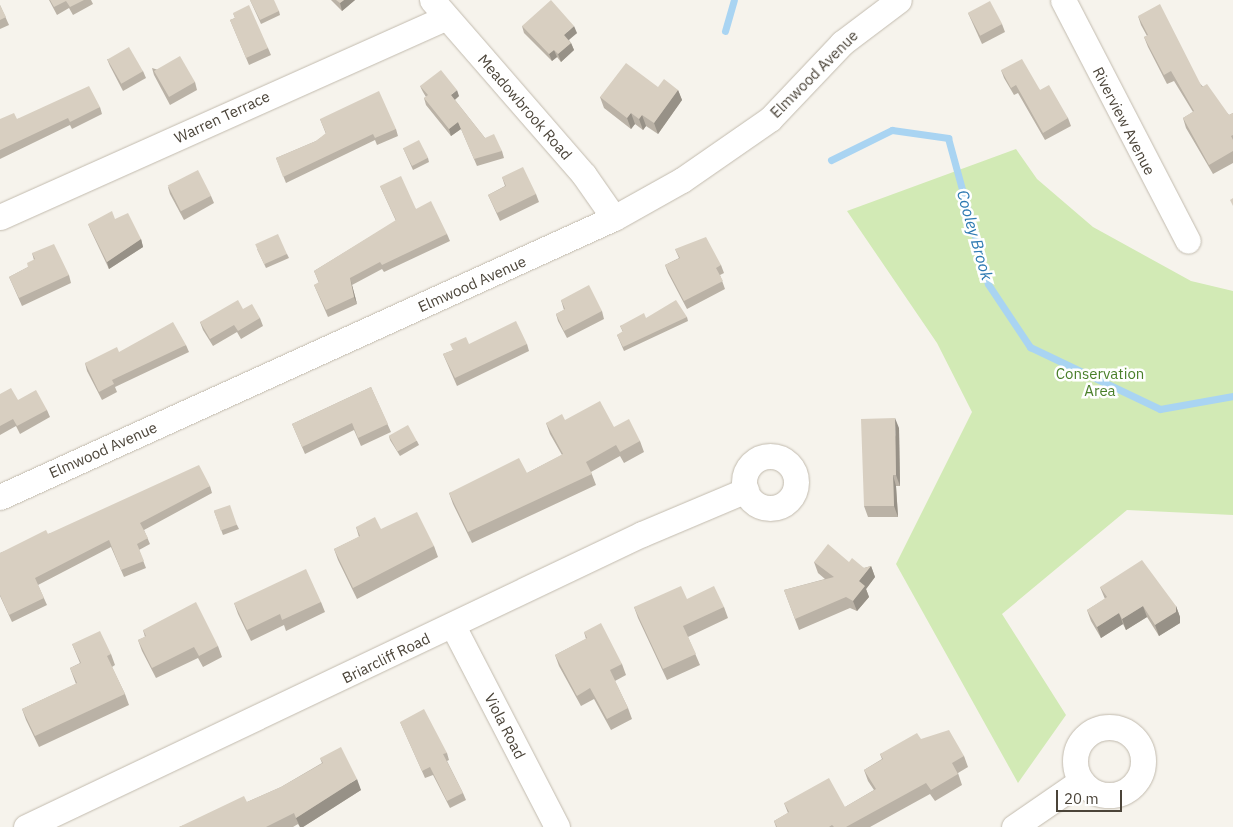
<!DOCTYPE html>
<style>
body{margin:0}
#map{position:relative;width:1233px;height:827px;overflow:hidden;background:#f6f3ec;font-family:"IBM Plex Sans",sans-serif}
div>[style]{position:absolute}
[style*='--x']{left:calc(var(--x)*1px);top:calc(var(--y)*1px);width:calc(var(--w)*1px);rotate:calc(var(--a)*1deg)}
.green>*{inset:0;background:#d2eab5}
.stream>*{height:7px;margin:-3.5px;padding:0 3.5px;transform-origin:3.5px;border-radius:3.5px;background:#a9d4f2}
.roads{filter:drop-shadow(0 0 1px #c2bbae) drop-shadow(0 0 1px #c2bbae)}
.minor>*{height:25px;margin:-12.5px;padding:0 12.5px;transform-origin:12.5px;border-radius:12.5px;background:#fff}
.minor>.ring{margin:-12.5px;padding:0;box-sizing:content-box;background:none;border:25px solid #fff;border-radius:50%}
.wall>*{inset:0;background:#bab2a6}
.shaded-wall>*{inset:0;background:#979187}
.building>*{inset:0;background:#d8cfc1;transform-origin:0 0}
span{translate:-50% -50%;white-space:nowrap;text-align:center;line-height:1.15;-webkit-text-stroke:5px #fff;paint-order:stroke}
.street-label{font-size:15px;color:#4b4439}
.park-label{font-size:15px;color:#4a7f2a}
.water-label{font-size:16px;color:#2e7ab2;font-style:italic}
.scale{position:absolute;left:1056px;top:790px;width:66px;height:22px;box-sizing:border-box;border:2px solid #4b4439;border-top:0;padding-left:6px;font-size:15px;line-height:18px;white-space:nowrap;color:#4b4439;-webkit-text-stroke:4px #fff;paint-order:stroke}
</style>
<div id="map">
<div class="green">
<i style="clip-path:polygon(1016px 149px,1037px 179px,1093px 227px,1191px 281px,1233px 291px,1233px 515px,1127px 510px,1002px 614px,1066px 715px,1018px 783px,896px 564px,972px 412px,937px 343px,847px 211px)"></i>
</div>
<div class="stream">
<i style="--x:725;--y:31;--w:32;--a:-74"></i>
<i style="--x:831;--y:160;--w:68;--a:-26.2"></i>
<i style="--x:892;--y:130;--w:57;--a:8.1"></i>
<i style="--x:948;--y:138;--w:151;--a:74.7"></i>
<i style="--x:988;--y:284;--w:76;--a:56.3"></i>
<i style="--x:1030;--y:347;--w:144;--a:25.5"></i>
<i style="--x:1160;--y:409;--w:74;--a:-10.1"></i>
</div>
<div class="roads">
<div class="minor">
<i style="--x:432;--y:0;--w:232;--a:49"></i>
<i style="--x:584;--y:175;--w:52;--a:55.1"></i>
<i style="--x:1063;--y:0;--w:271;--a:62.6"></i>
<i style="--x:0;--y:217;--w:487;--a:-24.1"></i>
<i class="ring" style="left:744px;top:456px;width:27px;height:27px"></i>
<i style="--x:0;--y:497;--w:674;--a:-24.44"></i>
<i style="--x:614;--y:218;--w:78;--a:-29.2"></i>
<i style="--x:682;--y:180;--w:107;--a:-34.7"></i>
<i style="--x:770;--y:119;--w:105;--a:-46.5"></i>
<i style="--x:842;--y:43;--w:71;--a:-37"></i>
<i style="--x:453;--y:626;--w:226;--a:62.6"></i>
<i class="ring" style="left:1075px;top:727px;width:43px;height:43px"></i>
<i style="--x:26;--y:827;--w:682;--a:-25.44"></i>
<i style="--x:642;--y:534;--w:113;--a:-22.9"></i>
<i style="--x:1014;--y:827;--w:81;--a:-34.5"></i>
</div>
</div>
<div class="wall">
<i style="clip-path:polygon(49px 0,91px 0,93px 4px,73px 15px,69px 8px,57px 15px)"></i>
<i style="clip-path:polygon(250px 0,279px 11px,280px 15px,261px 24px)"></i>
<i style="clip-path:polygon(331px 0,355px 0,342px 11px)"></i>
<i style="clip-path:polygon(0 5px,9px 25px,0 29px)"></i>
<i style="clip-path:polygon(233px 13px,268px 48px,271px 55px,249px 65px,230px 20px,235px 18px)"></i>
<i style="clip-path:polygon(968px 13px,1002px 24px,1005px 32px,982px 44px)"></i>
<i style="clip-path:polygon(1138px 16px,1229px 115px,1233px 113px,1233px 163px,1213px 174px,1186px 128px,1183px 118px,1193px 112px,1174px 81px,1167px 84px,1148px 47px,1144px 37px,1147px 36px,1141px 25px)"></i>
<i style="clip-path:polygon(522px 26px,577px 33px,569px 40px,571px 43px,574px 50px,561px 62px,557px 57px,552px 61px,524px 33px)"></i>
<i style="clip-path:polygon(107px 59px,143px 71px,146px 78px,123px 91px,110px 66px)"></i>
<i style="clip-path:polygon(152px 68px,195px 82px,197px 90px,170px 105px,154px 75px)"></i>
<i style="clip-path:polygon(1001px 70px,1040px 90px,1068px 118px,1071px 126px,1045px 140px,1018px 93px,1014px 95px,1004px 78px)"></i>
<i style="clip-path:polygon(420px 86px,459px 96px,455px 100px,485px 138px,502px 151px,504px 158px,477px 166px,461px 129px,451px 136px,426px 105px,424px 98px,426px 97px,423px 92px)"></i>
<i style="clip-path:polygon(658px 87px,678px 90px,682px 100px,658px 134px,646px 126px,643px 130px,635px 124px,631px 129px,604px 108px,600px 97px)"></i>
<i style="clip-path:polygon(100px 107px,102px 114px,72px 129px,70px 125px,0 159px,0 119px,17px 119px)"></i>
<i style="clip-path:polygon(320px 119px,396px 129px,398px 136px,377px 145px,375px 140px,286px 183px,276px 158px,316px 141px,326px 134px)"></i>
<i style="clip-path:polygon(403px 148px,428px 158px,429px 162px,413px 170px)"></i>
<i style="clip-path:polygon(502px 177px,536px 194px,539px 202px,500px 221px,488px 195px,505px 186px)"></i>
<i style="clip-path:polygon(380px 186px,416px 209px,447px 234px,450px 241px,384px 272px,382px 269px,352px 285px,357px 304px,328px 317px,314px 285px,319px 283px,314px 271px,396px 221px)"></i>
<i style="clip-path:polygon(168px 187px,211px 196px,214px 203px,184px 220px,170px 194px)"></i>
<i style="clip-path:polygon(88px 224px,141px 239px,143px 247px,109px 269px,91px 231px)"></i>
<i style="clip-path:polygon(257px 249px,287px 254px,289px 258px,266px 268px)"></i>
<i style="clip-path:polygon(675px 249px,721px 265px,724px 273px,720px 275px,725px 289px,687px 309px,668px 273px,665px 265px,679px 258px)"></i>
<i style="clip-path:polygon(32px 253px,69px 275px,71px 283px,22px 306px,9px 277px,28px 267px,34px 260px)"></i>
<i style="clip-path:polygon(561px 300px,602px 311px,604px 319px,567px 338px,558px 321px,556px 314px,564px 310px)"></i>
<i style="clip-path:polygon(243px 309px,260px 318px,263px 326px,241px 339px,237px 332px,213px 346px,203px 330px,200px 322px)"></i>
<i style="clip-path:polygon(687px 317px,688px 321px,624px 351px,617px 335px,623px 332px,620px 326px,646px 318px)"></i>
<i style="clip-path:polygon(469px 344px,527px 344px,529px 351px,457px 386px,443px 354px)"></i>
<i style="clip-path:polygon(186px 345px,189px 352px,115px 387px,117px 392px,102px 400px,87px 371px,85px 363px)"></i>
<i style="clip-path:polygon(371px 387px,391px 432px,361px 446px,354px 430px,305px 454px,292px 424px)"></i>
<i style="clip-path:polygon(0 394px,47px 410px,50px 417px,20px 434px,16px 426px,0 435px)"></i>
<i style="clip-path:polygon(565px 420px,614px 427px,640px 441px,644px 452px,624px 463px,620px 456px,591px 472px,596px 485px,472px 543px,453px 504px,449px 493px,527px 473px,562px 455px,550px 434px,546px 423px)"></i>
<i style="clip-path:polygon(899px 428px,900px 486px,896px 486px,898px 517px,868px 517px,864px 506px)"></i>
<i style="clip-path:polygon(389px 436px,417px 441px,419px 445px,400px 456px,390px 440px)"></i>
<i style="clip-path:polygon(210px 486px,212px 493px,144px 530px,150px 544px,139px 550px,146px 568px,124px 577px,111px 547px,38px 585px,47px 605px,12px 622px,0 596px,0 553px,48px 534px)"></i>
<i style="clip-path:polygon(214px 511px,237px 525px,239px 529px,223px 535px)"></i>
<i style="clip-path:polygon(356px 527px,381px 529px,434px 546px,438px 557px,357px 599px,338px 560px,334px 549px,359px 537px)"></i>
<i style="clip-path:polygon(814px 562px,849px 562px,864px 568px,871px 566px,875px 577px,866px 589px,869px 597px,857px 611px,850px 608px,799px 630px,784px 590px,825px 579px,818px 573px)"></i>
<i style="clip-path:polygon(1100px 587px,1176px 606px,1180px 617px,1180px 623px,1159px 636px,1147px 617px,1126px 630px,1123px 624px,1101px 638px,1091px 621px,1087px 610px,1105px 599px)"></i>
<i style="clip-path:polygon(687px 599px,724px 607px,728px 618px,688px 637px,700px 665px,667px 680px,638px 618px,634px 607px)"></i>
<i style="clip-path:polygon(321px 602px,325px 612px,286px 631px,284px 625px,251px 641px,238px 614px,234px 603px)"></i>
<i style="clip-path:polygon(143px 630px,218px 646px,222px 657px,203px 667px,198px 658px,156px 678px,142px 651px,138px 640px,145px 637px)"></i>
<i style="clip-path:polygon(584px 632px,622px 664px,626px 675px,615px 681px,628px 708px,632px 719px,611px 730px,594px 699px,581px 706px,559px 666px,555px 655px,586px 639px)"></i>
<i style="clip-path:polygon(72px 644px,111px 654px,115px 665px,112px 667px,125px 694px,129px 705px,39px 747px,26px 720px,22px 709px,76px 684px,70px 668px,80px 663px)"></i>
<i style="clip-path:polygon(400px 722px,447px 753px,449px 760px,447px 761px,463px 793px,466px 800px,450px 808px,433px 775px,425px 778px)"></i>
<i style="clip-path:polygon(921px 739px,964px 756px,968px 767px,958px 773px,962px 785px,935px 801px,930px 794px,870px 827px,776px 827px,774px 821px,788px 813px,784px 803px,845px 807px,874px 790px,868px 781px,864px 770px,882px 759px,880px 754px)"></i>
<i style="clip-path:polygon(320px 758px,361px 790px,303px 827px,300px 827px,298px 824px,293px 827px,179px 827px,247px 802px,281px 787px,322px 763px)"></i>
</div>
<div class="shaded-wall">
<i style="clip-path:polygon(344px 0,355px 0,342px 11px,340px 3px)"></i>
<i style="clip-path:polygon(574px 26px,577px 33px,566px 42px,564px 35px)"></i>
<i style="clip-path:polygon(571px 43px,574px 50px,561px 62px,558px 54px)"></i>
<i style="clip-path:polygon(554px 50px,557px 57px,552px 61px,549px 54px)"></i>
<i style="clip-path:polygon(457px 90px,459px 96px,453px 101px,451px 95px)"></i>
<i style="clip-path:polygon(678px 90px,682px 100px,658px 134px,654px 123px)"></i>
<i style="clip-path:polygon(631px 113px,635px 124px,631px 129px,627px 118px)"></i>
<i style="clip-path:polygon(642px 115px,646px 126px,643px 130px,639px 119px)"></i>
<i style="clip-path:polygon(458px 122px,461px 129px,451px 136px,449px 129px)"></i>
<i style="clip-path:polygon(141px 239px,143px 247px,109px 269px,107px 262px)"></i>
<i style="clip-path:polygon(350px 278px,352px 285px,357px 304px,354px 297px)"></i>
<i style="clip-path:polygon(895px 418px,899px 428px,900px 486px,896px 475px)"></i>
<i style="clip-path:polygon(893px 475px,896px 486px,898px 517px,894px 506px)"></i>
<i style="clip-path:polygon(871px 566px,875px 577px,866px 589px,869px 597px,857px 611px,853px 601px,859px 581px)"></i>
<i style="clip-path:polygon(1143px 606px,1147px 617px,1126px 630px,1122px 619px)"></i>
<i style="clip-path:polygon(1176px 606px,1180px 617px,1180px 623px,1159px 636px,1155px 625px)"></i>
<i style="clip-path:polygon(1119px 613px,1123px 624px,1101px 638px,1097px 627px)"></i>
<i style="clip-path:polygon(357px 779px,361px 790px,303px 827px,300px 827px,296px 818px)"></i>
</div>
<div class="building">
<i style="clip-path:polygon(50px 0,84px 0,70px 7px,66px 1px,54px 7px)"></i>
<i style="clip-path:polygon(250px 0,274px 0,279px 11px,260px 20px)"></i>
<i style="clip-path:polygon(336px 0,344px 0,340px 3px)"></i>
<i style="clip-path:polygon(551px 0,574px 26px,564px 35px,571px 43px,558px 54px,554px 50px,549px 54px,522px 26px)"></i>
<i style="left:990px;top:1px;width:26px;height:25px;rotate:62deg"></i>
<i style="clip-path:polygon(1160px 4px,1202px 87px,1207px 84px,1229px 115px,1233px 113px,1233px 135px,1231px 136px,1233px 140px,1233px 151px,1209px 165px,1183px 118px,1194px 111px,1171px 71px,1164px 75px,1144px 37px,1148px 35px,1138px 16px)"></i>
<i style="clip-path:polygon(0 5px,6px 17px,0 20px)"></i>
<i style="clip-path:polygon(249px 5px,268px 48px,246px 58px,230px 20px,235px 18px,233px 13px)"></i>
<i style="left:129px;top:47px;width:28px;height:25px;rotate:60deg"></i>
<i style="left:180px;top:56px;width:30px;height:30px;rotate:60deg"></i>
<i style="clip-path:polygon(1022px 59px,1040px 90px,1049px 85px,1068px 118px,1043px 133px,1016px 85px,1011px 88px,1001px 70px)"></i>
<i style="clip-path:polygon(626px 63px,658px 87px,664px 79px,678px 90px,654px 123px,642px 115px,639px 119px,631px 113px,627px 118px,600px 97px)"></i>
<i style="clip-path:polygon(441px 70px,457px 90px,451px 95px,485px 138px,494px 134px,502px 151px,474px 159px,458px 122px,449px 129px,424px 98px,428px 95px,420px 86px)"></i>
<i style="clip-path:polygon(89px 86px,100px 107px,70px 122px,68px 118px,0 150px,0 119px,14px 113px,17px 119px)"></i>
<i style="clip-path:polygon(379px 91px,396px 129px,375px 138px,373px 134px,283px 177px,276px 158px,316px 141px,326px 133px,320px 119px)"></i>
<i style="left:419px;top:140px;width:20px;height:18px;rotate:63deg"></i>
<i style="clip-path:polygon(523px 167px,536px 194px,497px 213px,488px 195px,506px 186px,502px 177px)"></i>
<i style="left:198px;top:170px;width:29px;height:34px;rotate:63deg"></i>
<i style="clip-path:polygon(401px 176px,416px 209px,431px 201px,447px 234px,382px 265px,380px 262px,350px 278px,354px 297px,326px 310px,314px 285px,319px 282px,314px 271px,396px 220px,380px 186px)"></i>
<i style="clip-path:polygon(1233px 198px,1233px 206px,1230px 200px)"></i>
<i style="clip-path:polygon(112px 211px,115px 219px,128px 213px,141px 239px,107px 262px,88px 224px)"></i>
<i style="left:278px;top:234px;width:22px;height:25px;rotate:66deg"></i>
<i style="clip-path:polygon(706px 237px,721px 265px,716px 268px,723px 281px,684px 301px,665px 265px,680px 258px,675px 249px)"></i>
<i style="clip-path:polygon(54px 244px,69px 275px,19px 298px,9px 277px,28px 267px,27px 263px,35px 259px,32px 253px)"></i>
<i style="clip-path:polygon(589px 285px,602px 311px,564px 331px,556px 314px,565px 309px,561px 300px)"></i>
<i style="clip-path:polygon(238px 300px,243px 309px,252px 304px,260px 318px,238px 331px,234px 325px,210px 339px,200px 322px)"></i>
<i style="clip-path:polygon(676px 300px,687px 317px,623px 347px,617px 335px,623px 331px,620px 326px,644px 313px,646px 318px)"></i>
<i style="clip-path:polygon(516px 321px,527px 344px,455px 378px,443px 354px,453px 350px,450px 344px,466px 337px,469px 344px)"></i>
<i style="clip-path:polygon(173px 322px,186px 345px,112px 380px,114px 384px,99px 392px,85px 363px,117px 347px,119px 352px)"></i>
<i style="clip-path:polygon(371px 387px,388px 424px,358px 438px,352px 423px,302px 447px,292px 424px)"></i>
<i style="clip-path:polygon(11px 388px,18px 400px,36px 390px,47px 410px,17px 426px,13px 419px,0 426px,0 394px)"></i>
<i style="clip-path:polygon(600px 401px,614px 427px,629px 419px,640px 441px,620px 452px,616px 445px,586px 462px,592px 474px,468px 532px,449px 493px,519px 458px,527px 473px,563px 454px,546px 423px,562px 414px,565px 420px)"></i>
<i style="clip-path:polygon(895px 418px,896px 475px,893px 475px,894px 506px,864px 506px,861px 419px)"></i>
<i style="left:408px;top:425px;width:18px;height:22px;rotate:61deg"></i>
<i style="clip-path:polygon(199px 465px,210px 486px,140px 523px,148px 538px,137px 544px,144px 561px,121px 570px,109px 540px,35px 578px,44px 598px,9px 615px,0 595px,0 553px,46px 530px,48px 534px)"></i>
<i style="left:230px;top:505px;width:21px;height:17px;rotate:71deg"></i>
<i style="clip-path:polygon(417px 512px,434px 546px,353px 588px,334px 549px,360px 536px,356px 527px,375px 517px,381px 529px)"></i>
<i style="clip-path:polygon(828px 544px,849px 562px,852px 558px,864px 568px,871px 566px,859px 581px,865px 586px,853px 601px,846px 597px,795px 619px,784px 590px,834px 577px,814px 562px)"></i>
<i style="clip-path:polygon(1142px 560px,1176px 606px,1176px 612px,1155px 625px,1143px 606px,1122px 619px,1119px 613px,1097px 627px,1087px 610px,1107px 597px,1100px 587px)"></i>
<i style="clip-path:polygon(306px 569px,321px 602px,282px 620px,280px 614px,247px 630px,234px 603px)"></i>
<i style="clip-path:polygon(681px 586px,687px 599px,714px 586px,724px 607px,683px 626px,696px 654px,663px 669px,634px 607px)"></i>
<i style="clip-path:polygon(196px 602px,218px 646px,199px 656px,194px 647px,152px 668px,138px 640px,146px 636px,143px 630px)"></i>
<i style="clip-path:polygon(601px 623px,622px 664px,610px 670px,628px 708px,607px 719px,590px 688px,577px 696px,555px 655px,587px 638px,584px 632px)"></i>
<i style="clip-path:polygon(100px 631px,111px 654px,107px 656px,125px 694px,35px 736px,22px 709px,77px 683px,70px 668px,81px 663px,72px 644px)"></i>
<i style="clip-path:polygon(424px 709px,447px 753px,443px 754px,463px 793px,447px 801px,430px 767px,422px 771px,400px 722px)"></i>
<i style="clip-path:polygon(949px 730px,964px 756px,952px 763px,958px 774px,931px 790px,926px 783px,846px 827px,834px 827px,832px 825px,829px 827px,777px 827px,774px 821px,789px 812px,784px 803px,829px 778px,845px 807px,876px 789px,864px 770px,883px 759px,880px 754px,917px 733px,921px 739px)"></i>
<i style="clip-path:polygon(341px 747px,357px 779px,296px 818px,294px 813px,266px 827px,179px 827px,244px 796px,247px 802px,281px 787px,323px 763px,320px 758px)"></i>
</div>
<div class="street-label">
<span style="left:814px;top:74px;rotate:-45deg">Elmwood Avenue</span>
<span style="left:525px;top:107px;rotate:49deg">Meadowbrook Road</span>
<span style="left:222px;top:117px;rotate:-25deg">Warren Terrace</span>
<span style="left:1124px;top:121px;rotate:63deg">Riverview Avenue</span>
<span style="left:472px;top:284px;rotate:-24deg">Elmwood Avenue</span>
<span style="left:103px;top:450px;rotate:-24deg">Elmwood Avenue</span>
<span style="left:386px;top:658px;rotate:-26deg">Briarcliff Road</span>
<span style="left:505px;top:726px;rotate:63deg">Viola Road</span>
</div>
<div class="park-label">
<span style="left:1100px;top:382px">Conservation<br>Area</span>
</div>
<div class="water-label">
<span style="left:975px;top:235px;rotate:74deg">Cooley Brook</span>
</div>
<div class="scale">20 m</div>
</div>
